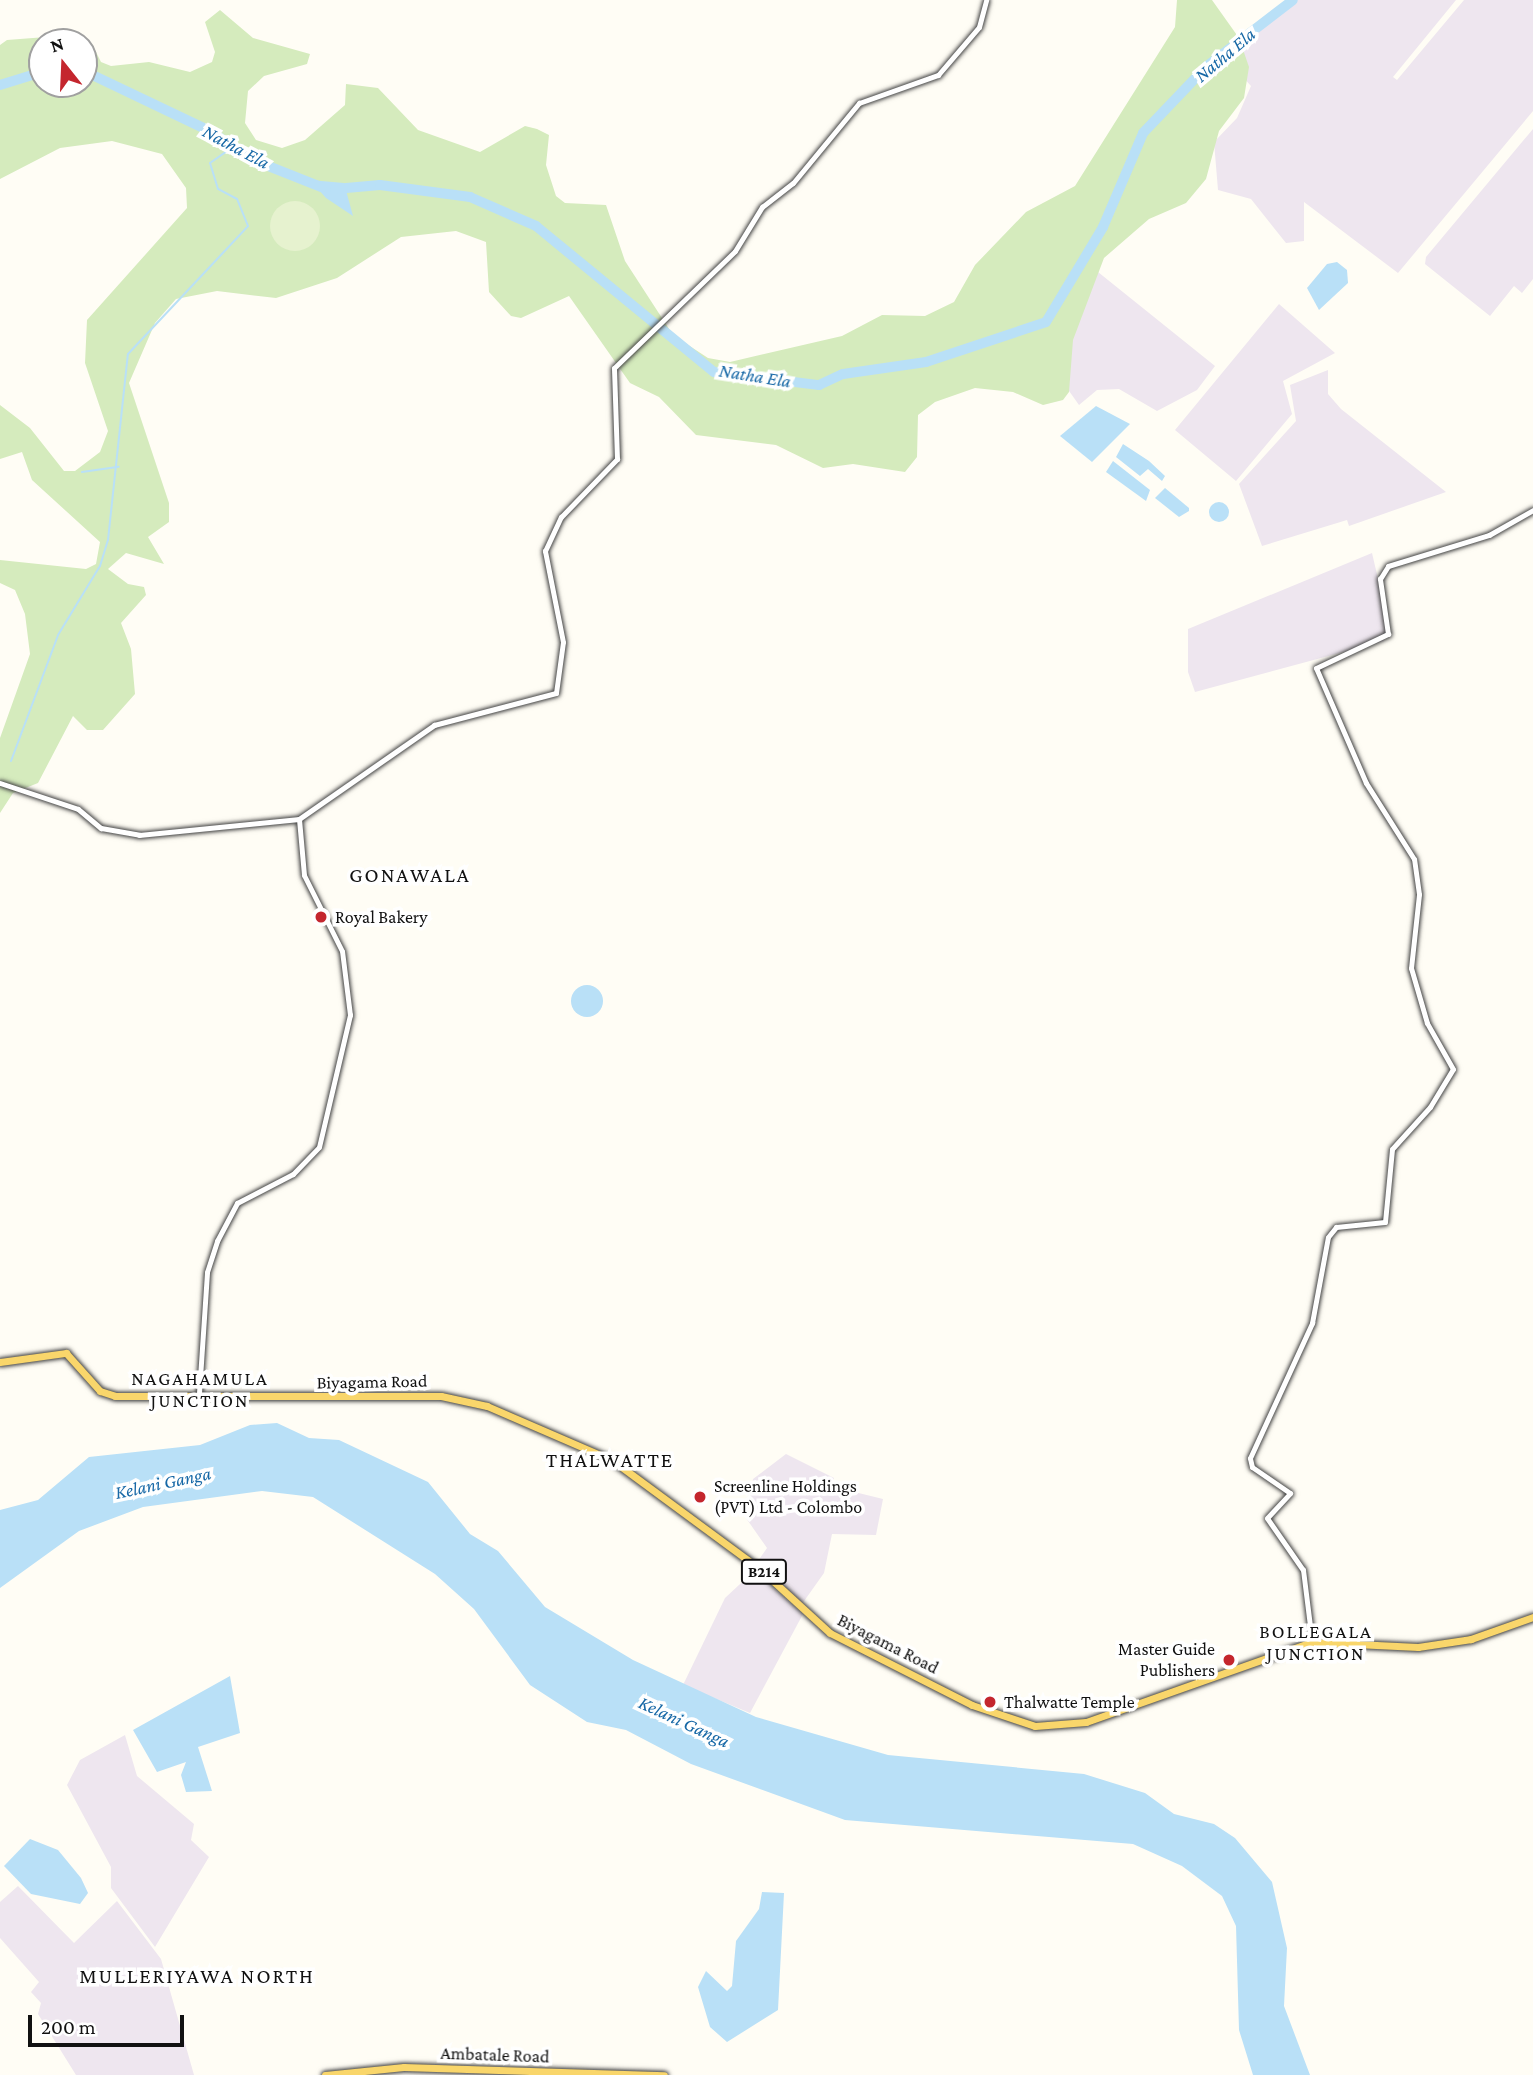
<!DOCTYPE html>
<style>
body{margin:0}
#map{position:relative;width:1533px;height:2075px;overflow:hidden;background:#fffdf5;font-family:"Crimson Pro",serif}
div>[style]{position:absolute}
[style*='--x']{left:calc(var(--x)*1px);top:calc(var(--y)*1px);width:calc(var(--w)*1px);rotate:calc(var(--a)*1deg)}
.industrial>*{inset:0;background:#eee6ef}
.green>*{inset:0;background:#d5ebbd}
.pitch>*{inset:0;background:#e6f2cf}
.round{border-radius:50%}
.water>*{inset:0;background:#b9e0f7}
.stream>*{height:2px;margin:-1px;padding:0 1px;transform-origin:1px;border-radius:1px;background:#b9e0f7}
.river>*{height:10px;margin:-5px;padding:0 5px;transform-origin:5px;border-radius:5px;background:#b9e0f7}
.roads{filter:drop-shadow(0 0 2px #444) drop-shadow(0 0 2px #444)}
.tertiary>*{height:5px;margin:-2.5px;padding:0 2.5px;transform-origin:2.5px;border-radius:2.5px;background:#fff}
.primary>*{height:7px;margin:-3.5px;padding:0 3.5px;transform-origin:3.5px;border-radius:3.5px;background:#f9d66b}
.dots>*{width:19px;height:19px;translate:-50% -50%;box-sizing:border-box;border:4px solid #fff;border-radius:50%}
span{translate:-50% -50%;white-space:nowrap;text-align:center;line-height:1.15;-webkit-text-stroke:7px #fff;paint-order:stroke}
.shield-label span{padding:2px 5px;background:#fff;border:2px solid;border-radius:5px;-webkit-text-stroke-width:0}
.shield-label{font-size:16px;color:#111;font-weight:700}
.poi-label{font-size:18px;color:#111}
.left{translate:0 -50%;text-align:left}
.right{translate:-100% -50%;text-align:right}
.street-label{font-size:18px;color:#111}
.water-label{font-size:19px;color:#1768a6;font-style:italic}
.neighbourhood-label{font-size:19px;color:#111;letter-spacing:2px}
.quarter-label{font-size:21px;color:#111;letter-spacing:2px}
.north{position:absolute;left:28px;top:28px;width:70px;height:70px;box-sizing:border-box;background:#fff;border:2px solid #a0a0a0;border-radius:50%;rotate:342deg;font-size:19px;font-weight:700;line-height:28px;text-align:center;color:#111}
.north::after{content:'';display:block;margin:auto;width:24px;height:32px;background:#c4262e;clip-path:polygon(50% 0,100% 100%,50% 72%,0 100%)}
.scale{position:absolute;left:28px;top:2015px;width:156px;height:32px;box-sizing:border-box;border:4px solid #111;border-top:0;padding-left:9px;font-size:21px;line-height:24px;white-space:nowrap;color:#111;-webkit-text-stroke:5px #fff;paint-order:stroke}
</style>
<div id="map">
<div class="industrial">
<i style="clip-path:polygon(1293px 0,1456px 0,1393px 77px,1397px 80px,1464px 0,1533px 0,1533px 111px,1398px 273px,1304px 202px,1304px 241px,1286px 243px,1251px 199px,1218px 190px,1214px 142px,1237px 118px,1251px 86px,1220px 52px)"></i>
<i style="clip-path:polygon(1533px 129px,1533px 279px,1522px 293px,1514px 286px,1490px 316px,1425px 264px,1426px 257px)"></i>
<i style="clip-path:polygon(1098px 272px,1215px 366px,1197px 390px,1157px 411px,1119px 389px,1097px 390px,1079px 405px,1057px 374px)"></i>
<i style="clip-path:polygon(1279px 304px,1335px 353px,1283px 381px,1292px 414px,1236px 481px,1175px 430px)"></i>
<i style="clip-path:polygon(1328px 370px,1328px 394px,1341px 409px,1446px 492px,1349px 526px,1347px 520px,1262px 546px,1239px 484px,1296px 421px,1290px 385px)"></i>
<i style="clip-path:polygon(1372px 553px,1389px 626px,1384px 641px,1195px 692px,1188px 672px,1188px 629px)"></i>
<i style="clip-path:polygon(786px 1454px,834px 1478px,830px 1486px,883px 1499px,876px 1535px,832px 1534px,824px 1573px,802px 1604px,756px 1564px,767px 1548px,746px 1518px,753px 1479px)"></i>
<i style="clip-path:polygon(754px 1571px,803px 1614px,750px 1713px,683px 1685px,725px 1598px)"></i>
<i style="clip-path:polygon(125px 1735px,137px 1776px,194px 1824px,191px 1840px,209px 1857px,155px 1947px,111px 1888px,111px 1867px,67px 1785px,80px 1760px)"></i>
<i style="clip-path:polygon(18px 1886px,74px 1943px,117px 1901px,161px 1959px,194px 2075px,76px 2075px,38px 2014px,41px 2003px,31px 1992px,39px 1982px,0 1938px,0 1902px)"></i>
</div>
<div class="green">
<i style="clip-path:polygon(evenodd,1177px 0,1212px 0,1239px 38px,1249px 67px,1244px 98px,1219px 131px,1206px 179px,1186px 203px,1149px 219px,1104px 258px,1073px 340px,1069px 392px,1063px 400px,1043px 405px,1013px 392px,975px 388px,935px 402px,918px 415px,917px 457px,905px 472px,853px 464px,823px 468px,776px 445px,696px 435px,659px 397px,630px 383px,569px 296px,521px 318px,511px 316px,489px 292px,486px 242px,456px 231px,401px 237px,337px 278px,276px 298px,217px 291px,176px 299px,155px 323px,129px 383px,169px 503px,169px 522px,148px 537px,164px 564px,126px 553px,108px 569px,128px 584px,144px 587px,146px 595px,121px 623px,131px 649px,135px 694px,103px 730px,87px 730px,73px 716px,38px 783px,13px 793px,0 813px,0 738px,30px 654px,25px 614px,15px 590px,0 583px,0 560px,86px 569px,96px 564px,100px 542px,32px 480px,22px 452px,0 459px,0 405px,30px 428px,64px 471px,75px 471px,100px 452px,108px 431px,85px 363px,87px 320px,187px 208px,186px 188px,162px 154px,112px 141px,60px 148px,0 179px,0 45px,7px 40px,72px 35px,92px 44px,101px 62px,111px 66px,149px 62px,190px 72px,212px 62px,215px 52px,205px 22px,220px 10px,253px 38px,310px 54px,307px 64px,264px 76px,248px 91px,245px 123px,256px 140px,282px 148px,305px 140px,345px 105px,346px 84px,378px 88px,418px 130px,480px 152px,525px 126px,537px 129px,549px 135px,546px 165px,556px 196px,565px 203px,606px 205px,625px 261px,673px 335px,708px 358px,730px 362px,842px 336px,882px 315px,925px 316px,954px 302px,975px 265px,1026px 212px,1075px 186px,1175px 27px,1177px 0,42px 42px,84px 42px,84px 84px,42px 84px,42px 42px)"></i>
</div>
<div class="pitch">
<i class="round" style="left:270px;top:201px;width:50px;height:50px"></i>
</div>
<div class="water">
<i style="clip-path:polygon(310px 180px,344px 183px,353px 216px,326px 198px)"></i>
<i style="clip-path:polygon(1337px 262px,1347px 270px,1348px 283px,1319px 310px,1307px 288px,1327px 264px)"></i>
<i style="clip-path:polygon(1096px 406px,1130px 424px,1092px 462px,1060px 436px)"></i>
<i style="clip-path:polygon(1123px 444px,1149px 461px,1165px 476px,1162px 481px,1148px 469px,1140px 476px,1116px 457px)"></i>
<i style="clip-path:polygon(1113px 461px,1150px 490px,1146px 501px,1106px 472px)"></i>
<i style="clip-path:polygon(1165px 488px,1189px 508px,1189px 511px,1179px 517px,1155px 498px)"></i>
<i class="round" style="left:1209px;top:502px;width:20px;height:20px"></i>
<i class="round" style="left:571px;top:985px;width:32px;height:32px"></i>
<i style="clip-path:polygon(277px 1423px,309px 1438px,339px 1440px,428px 1482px,470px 1534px,498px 1551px,545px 1607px,633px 1660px,756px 1717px,888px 1755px,1084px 1774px,1145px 1793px,1174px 1814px,1214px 1824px,1235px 1838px,1272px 1882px,1287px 1948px,1284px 2006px,1310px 2075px,1253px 2075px,1239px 2030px,1236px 1926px,1222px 1896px,1182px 1866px,1133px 1844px,845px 1820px,691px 1764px,626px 1730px,587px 1722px,530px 1685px,474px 1609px,435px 1574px,313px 1497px,262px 1491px,143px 1507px,79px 1531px,0 1588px,0 1510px,38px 1500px,89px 1457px,200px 1445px,250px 1425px)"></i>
<i style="clip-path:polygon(230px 1676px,240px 1733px,198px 1747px,212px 1791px,186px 1792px,181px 1775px,186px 1762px,157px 1772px,133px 1730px)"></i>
<i style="clip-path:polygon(30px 1839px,58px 1850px,81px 1878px,88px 1893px,80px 1904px,31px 1894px,4px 1866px)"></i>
<i style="clip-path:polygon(762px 1892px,784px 1893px,778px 2010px,727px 2042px,710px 2027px,698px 1987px,706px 1971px,727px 1991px,732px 1986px,736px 1941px,759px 1909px)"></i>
</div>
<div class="stream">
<i style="--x:82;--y:472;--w:37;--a:-8"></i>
<i style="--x:11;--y:761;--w:134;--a:-69.5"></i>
<i style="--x:58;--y:635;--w:81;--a:-58.7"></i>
<i style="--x:100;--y:566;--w:27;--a:-73"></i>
<i style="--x:108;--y:540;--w:187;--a:-83.9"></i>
<i style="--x:128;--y:354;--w:175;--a:-46.8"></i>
<i style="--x:248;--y:226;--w:29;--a:-112"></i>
<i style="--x:237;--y:199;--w:21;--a:-152"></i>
<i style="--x:218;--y:189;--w:27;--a:-107"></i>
<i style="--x:210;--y:163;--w:28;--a:-35"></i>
</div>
<div class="river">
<i style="--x:84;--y:71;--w:142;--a:25.5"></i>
<i style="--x:212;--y:132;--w:44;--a:35.8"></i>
<i style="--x:248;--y:158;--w:79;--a:21.7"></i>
<i style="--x:0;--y:85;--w:44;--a:-17.2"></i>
<i style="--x:335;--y:189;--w:45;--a:-5.1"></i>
<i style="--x:380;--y:185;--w:91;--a:7.6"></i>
<i style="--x:470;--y:197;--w:72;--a:23.7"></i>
<i style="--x:536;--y:226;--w:230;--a:39.4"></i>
<i style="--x:714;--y:372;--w:106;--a:7.1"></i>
<i style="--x:819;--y:385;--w:26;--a:-25"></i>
<i style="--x:843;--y:374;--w:84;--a:-8.2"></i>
<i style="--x:926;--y:362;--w:126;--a:-18.4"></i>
<i style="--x:1046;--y:322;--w:111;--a:-59"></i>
<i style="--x:1103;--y:227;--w:102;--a:-66.9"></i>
<i style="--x:1143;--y:133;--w:93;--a:-46.3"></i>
<i style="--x:1207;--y:66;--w:108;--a:-37.5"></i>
</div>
<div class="roads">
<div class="tertiary">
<i style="--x:0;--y:783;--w:82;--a:18.4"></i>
<i style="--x:78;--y:809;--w:30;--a:40"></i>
<i style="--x:101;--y:828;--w:39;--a:10"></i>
<i style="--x:139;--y:835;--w:161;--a:-5.7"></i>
<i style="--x:299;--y:819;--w:165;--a:-34.8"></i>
<i style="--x:434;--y:725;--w:126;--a:-14.7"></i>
<i style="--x:556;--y:693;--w:51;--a:-82.2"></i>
<i style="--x:563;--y:642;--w:93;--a:-101.2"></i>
<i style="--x:545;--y:551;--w:38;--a:-65"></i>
<i style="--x:561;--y:517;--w:81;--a:-46"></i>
<i style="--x:617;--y:459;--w:91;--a:-91.9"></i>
<i style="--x:614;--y:368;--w:168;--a:-44"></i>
<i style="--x:735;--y:251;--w:52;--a:-58.5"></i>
<i style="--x:762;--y:207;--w:39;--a:-38"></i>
<i style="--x:793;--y:183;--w:104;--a:-50.5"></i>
<i style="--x:859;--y:103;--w:84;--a:-19.5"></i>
<i style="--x:938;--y:75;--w:63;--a:-49.5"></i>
<i style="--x:979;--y:27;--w:28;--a:-75"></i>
<i style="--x:199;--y:1393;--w:121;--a:-86.2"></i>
<i style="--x:207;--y:1272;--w:33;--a:-72"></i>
<i style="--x:217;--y:1241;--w:43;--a:-62.2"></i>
<i style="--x:237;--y:1203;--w:63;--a:-27.4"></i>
<i style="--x:293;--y:1174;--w:37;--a:-46"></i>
<i style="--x:319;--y:1147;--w:136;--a:-76.8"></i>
<i style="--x:350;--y:1015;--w:64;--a:-97.1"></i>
<i style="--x:342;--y:951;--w:85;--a:-116.6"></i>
<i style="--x:304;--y:875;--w:56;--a:-95.1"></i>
<i style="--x:1312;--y:1642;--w:73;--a:-97.1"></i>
<i style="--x:1303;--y:1570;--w:63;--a:-124.7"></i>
<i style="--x:1267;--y:1518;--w:34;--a:-47"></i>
<i style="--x:1290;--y:1493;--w:46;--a:-145.6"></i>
<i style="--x:1252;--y:1467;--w:9;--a:-103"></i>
<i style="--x:1250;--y:1458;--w:149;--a:-65.3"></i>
<i style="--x:1312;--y:1323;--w:87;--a:-79.5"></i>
<i style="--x:1328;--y:1237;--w:13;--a:-51"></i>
<i style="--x:1336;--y:1227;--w:49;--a:-5.8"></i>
<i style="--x:1385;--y:1222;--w:73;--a:-84.5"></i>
<i style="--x:1392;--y:1149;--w:57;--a:-47.9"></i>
<i style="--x:1430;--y:1107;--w:44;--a:-58.8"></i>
<i style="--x:1453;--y:1069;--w:53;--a:-119.5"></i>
<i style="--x:1427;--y:1023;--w:57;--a:-106.2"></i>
<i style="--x:1411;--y:968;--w:74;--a:-83.8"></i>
<i style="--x:1419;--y:894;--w:35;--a:-98"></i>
<i style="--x:1414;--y:859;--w:90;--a:-122.3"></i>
<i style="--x:1366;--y:783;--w:125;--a:-113.5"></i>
<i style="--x:1316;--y:668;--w:80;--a:-25.3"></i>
<i style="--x:1388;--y:634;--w:56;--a:-98.3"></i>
<i style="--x:1380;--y:579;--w:15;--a:-58"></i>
<i style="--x:1388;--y:566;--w:106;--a:-17.1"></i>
<i style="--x:1489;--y:535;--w:51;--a:-29.6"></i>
</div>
<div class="primary">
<i style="--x:0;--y:1362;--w:67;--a:-7.8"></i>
<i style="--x:66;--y:1353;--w:51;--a:48.2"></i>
<i style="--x:100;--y:1391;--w:16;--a:18"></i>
<i style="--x:115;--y:1396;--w:326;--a:0"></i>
<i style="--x:441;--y:1396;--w:47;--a:12.3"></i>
<i style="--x:487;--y:1406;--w:136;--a:23.4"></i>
<i style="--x:612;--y:1460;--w:185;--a:36.4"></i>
<i style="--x:761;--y:1570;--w:93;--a:42.4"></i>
<i style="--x:830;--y:1633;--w:159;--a:26.9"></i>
<i style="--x:972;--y:1705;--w:66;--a:18.4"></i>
<i style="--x:1035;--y:1726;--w:51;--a:-4.5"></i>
<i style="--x:1086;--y:1722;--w:240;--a:-19.5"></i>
<i style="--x:1312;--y:1642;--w:106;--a:2.7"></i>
<i style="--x:1418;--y:1647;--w:54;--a:-8.6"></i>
<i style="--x:1471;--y:1639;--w:66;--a:-19.5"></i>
<i style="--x:325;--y:2075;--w:79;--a:-5.8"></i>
<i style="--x:404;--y:2067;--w:260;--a:1.8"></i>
</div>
</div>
<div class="dots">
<i style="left:321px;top:917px;background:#c4262e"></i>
<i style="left:700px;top:1497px;background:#c4262e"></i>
<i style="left:1229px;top:1660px;background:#c4262e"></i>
<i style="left:990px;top:1702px;background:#c4262e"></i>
</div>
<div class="shield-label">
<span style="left:764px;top:1572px">B214</span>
</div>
<div class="poi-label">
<span class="left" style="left:335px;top:917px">Royal Bakery</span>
<span class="left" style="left:714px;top:1497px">Screenline Holdings<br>(PVT) Ltd - Colombo</span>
<span class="right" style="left:1215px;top:1660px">Master Guide<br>Publishers</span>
<span class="left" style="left:1004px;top:1702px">Thalwatte Temple</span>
</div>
<div class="street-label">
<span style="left:372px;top:1382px;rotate:-1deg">Biyagama Road</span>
<span style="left:888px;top:1644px;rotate:27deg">Biyagama Road</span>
<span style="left:495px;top:2055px;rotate:2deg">Ambatale Road</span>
</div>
<div class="water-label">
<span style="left:1225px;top:55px;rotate:-40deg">Natha Ela</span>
<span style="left:236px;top:147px;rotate:28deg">Natha Ela</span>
<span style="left:755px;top:376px;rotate:9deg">Natha Ela</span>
<span style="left:163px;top:1483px;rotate:-12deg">Kelani Ganga</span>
<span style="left:684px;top:1722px;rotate:25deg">Kelani Ganga</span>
</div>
<div class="neighbourhood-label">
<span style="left:200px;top:1390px">NAGAHAMULA<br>JUNCTION</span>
<span style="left:1316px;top:1643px">BOLLEGALA<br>JUNCTION</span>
</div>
<div class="quarter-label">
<span style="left:410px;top:875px">GONAWALA</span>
<span style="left:610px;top:1460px">THALWATTE</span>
<span style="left:197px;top:1976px">MULLERIYAWA NORTH</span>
</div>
<div class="north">N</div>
<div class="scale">200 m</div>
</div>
